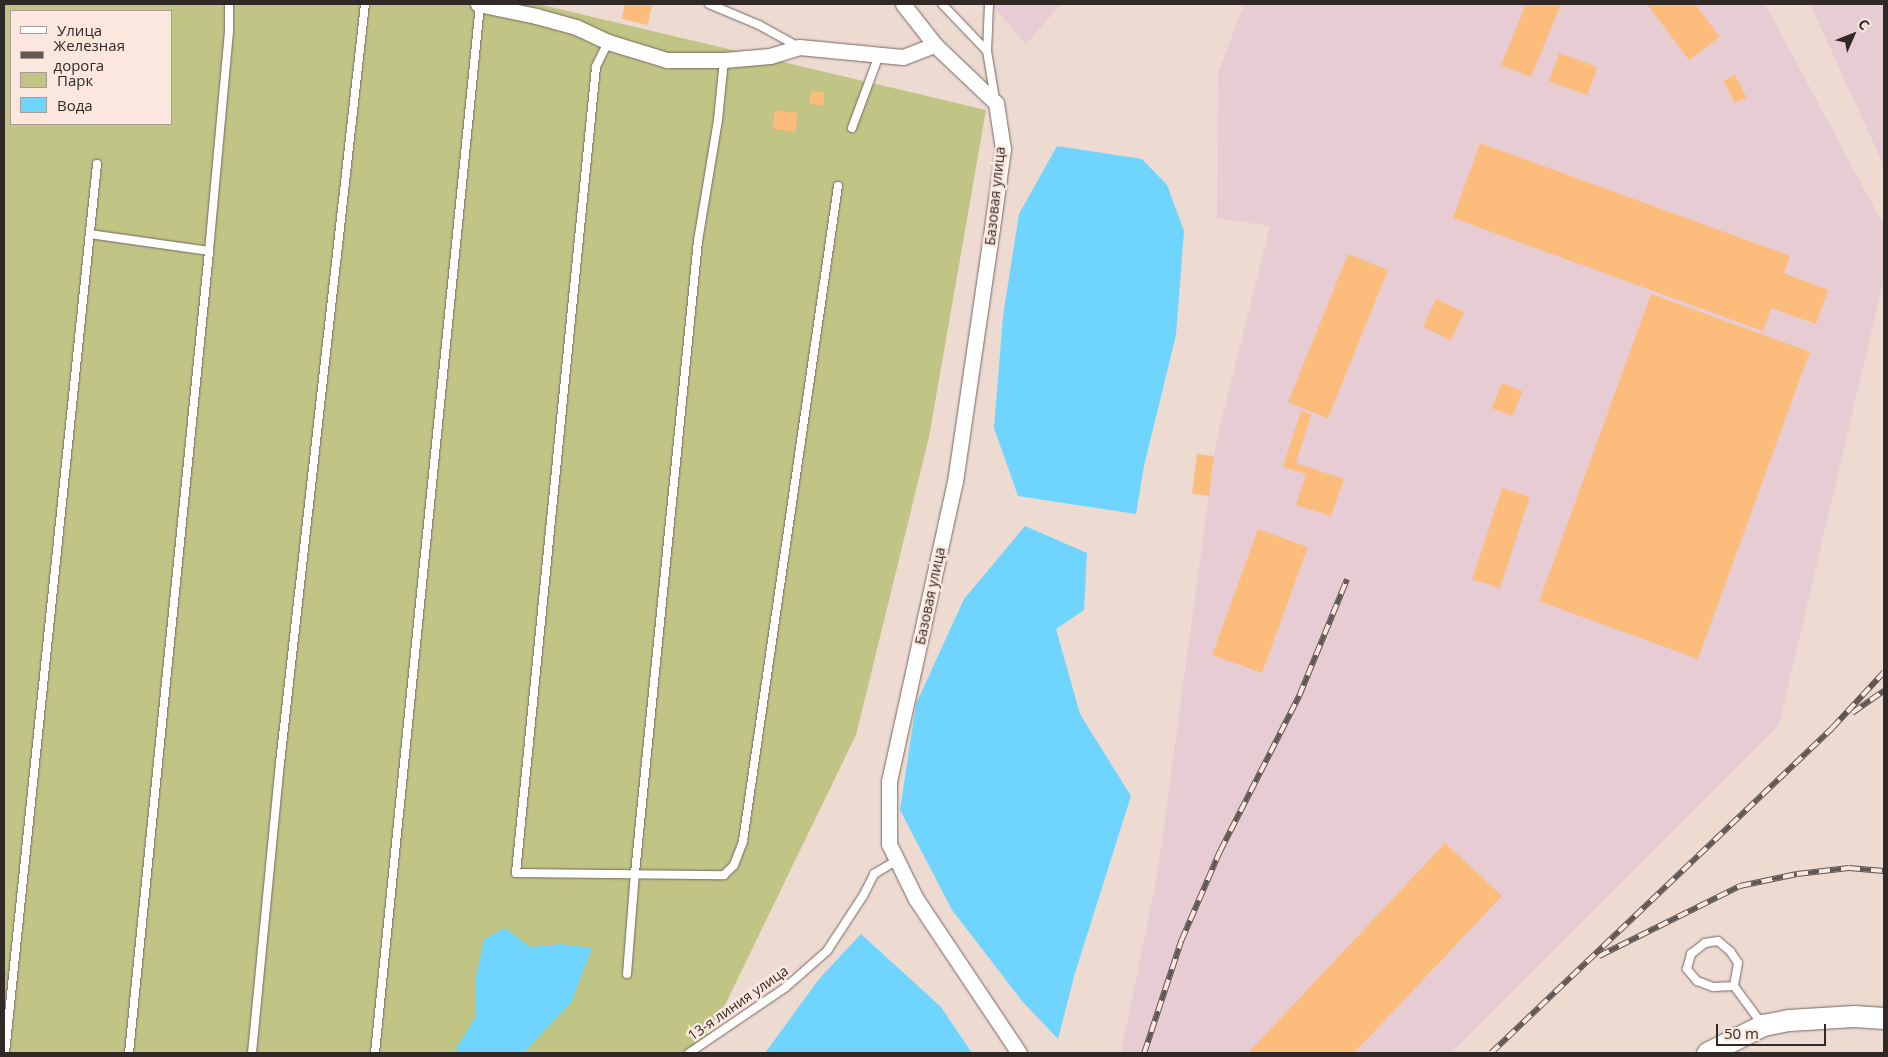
<!DOCTYPE html>
<meta charset="utf-8">
<style>
body{margin:0}
#map{position:relative;width:1888px;height:1057px;overflow:hidden;background:#eddad1;font-family:"Open Sans",sans-serif}
div>[style]{position:absolute}
[style*='--x']{left:calc(var(--x)*1px);top:calc(var(--y)*1px);width:calc(var(--w)*1px);rotate:calc(var(--a)*1deg)}
.industrial>*{inset:0;background:#e7cdd3}
.green>*{inset:0;background:#c0c585}
.water>*{inset:0;background:#70d5fe}
.building>*{inset:0;background:#fcbc7c;transform-origin:0 0}
.roads{filter:drop-shadow(0 0 1px #77665f) drop-shadow(0 0 1px #77665f)}
.lane>*{height:8px;margin:-4px;padding:0 4px;transform-origin:4px;border-radius:4px;background:#fff}
.street>*{height:15px;margin:-7.5px;padding:0 7.5px;transform-origin:7.5px;border-radius:7.5px;background:#fff}
.secondary>*{height:21px;margin:-10.5px;padding:0 10.5px;transform-origin:10.5px;border-radius:10.5px;background:#fff}
.rail>*{height:5.5px;margin-top:-2.75px;transform-origin:0;background:repeating-linear-gradient(90deg,#fbe7de 0 11px,#625853 0 22px);box-sizing:border-box;border-block:1px solid #625853}
span{translate:-50% -50%;white-space:nowrap;text-align:center;line-height:1.15;-webkit-text-stroke:5px #fbe7de;paint-order:stroke}
.street-label{font-size:14px;color:#302926}
.frame{position:absolute;inset:0;border:5px solid #302926;pointer-events:none}
.legend{position:absolute;left:10px;top:10px;width:162px;height:115px;box-sizing:border-box;background:#fbe7de;border:1px solid #aa9b94;margin:0;padding:6px 9px;list-style:none;font-size:15px;color:#302926}
.legend li{display:flex;align-items:center;gap:10px;height:25px}
.legend b{width:25px;border:1px solid #aa9b94}
.north{position:absolute;left:1828px;top:10px;width:50px;height:50px;-webkit-text-stroke:4px #fbe7de;paint-order:stroke;rotate:46deg;font-size:14px;font-weight:700;line-height:20px;text-align:center;color:#302926}
.north::after{content:'';display:block;margin:auto;width:18px;height:22px;background:#302926;clip-path:polygon(50% 0,100% 100%,50% 72%,0 100%)}
.scale{position:absolute;left:1716px;top:1024px;width:110px;height:22px;box-sizing:border-box;border:2px solid #302926;border-top:0;padding-left:6px;font-size:15px;line-height:18px;white-space:nowrap;color:#302926;-webkit-text-stroke:4px #fbe7de;paint-order:stroke}
</style>
<div id="map">
<div class="industrial">
<i style="clip-path:polygon(991px 4px,1061px 4px,1026px 44px)"></i>
<i style="clip-path:polygon(1244px 4px,1765px 4px,1884px 226px,1884px 278px,1779px 725px,1451px 1053px,1121px 1053px,1158px 870px,1216px 442px,1270px 226px,1217px 218px,1218px 74px)"></i>
<i style="clip-path:polygon(1810px 4px,1884px 4px,1884px 166px)"></i>
</div>
<div class="green">
<i style="clip-path:polygon(evenodd,4px 4px,538px 4px,986px 110px,929px 437px,856px 735px,707px 1042px,696px 1053px,4px 1053px,4px 4px,11px 11px,171px 11px,171px 124px,11px 124px,11px 11px)"></i>
</div>
<div class="water">
<i style="clip-path:polygon(1057px 146px,1142px 159px,1167px 185px,1184px 231px,1176px 335px,1144px 466px,1136px 514px,1018px 496px,994px 428px,1003px 316px,1019px 214px)"></i>
<i style="clip-path:polygon(1025px 526px,1087px 553px,1084px 610px,1056px 629px,1080px 714px,1131px 796px,1075px 973px,1058px 1039px,1022px 1001px,952px 910px,900px 810px,916px 704px,964px 599px)"></i>
<i style="clip-path:polygon(505px 928px,530px 947px,561px 944px,592px 948px,571px 1003px,523px 1053px,458px 1053px,456px 1049px,476px 1016px,476px 977px,484px 939px)"></i>
<i style="clip-path:polygon(861px 934px,941px 1007px,972px 1053px,765px 1053px,819px 979px)"></i>
</div>
<div class="building">
<i style="clip-path:polygon(625px 4px,652px 4px,648px 25px,622px 19px)"></i>
<i style="clip-path:polygon(1526px 4px,1561px 4px,1531px 77px,1501px 65px)"></i>
<i style="clip-path:polygon(1647px 4px,1695px 4px,1720px 37px,1689px 60px)"></i>
<i style="left:1559px;top:53px;width:41px;height:30px;rotate:20deg"></i>
<i style="left:1735px;top:75px;width:25px;height:13px;rotate:63deg"></i>
<i style="left:811px;top:91px;width:14px;height:13px;rotate:8deg"></i>
<i style="left:775px;top:110px;width:23px;height:19px;rotate:7deg"></i>
<i style="clip-path:polygon(1480px 143px,1790px 256px,1784px 273px,1828px 290px,1816px 324px,1771px 308px,1763px 331px,1453px 218px)"></i>
<i style="left:1348px;top:254px;width:43px;height:160px;rotate:22deg"></i>
<i style="left:1651px;top:294px;width:169px;height:327px;rotate:20deg"></i>
<i style="left:1436px;top:299px;width:31px;height:31px;rotate:25deg"></i>
<i style="left:1502px;top:383px;width:22px;height:27px;rotate:22deg"></i>
<i style="clip-path:polygon(1301px 411px,1311px 414px,1296px 463px,1344px 479px,1331px 516px,1296px 505px,1306px 474px,1283px 467px)"></i>
<i style="left:1197px;top:454px;width:17px;height:40px;rotate:7deg"></i>
<i style="left:1502px;top:488px;width:29px;height:96px;rotate:18deg"></i>
<i style="left:1258px;top:529px;width:53px;height:134px;rotate:20deg"></i>
<i style="clip-path:polygon(1445px 843px,1502px 896px,1354px 1053px,1248px 1053px)"></i>
</div>
<div class="roads">
<div class="lane">
<i style="--x:709;--y:4;--w:54;--a:22.8"></i>
<i style="--x:759;--y:25;--w:43;--a:28.9"></i>
<i style="--x:942;--y:4;--w:65;--a:46.2"></i>
<i style="--x:989;--y:4;--w:47;--a:92.4"></i>
<i style="--x:987;--y:51;--w:49;--a:80.5"></i>
<i style="--x:608;--y:42;--w:28;--a:116"></i>
<i style="--x:596;--y:67;--w:810;--a:95.67"></i>
<i style="--x:516;--y:873;--w:208;--a:0.6"></i>
<i style="--x:724;--y:875;--w:14;--a:-45"></i>
<i style="--x:734;--y:865;--w:26;--a:-69"></i>
<i style="--x:743;--y:841;--w:662;--a:-81.75"></i>
<i style="--x:852;--y:128;--w:78;--a:-69.7"></i>
<i style="--x:90;--y:234;--w:120;--a:8.1"></i>
<i style="--x:627;--y:974;--w:101;--a:-85.5"></i>
<i style="--x:635;--y:873;--w:635;--a:-84.31"></i>
<i style="--x:698;--y:241;--w:123;--a:-80.6"></i>
<i style="--x:718;--y:120;--w:60;--a:-84.3"></i>
<i style="--x:1734;--y:986;--w:21;--a:177"></i>
<i style="--x:1713;--y:987;--w:17;--a:-159"></i>
<i style="--x:1697;--y:981;--w:16;--a:-130"></i>
<i style="--x:1687;--y:969;--w:16;--a:-75"></i>
<i style="--x:1691;--y:954;--w:18;--a:-38"></i>
<i style="--x:1705;--y:943;--w:13;--a:-9"></i>
<i style="--x:1718;--y:941;--w:16;--a:40"></i>
<i style="--x:1730;--y:951;--w:14;--a:56"></i>
<i style="--x:1738;--y:963;--w:23;--a:100"></i>
<i style="--x:1734;--y:986;--w:47;--a:53.6"></i>
<i style="--x:5;--y:1053;--w:894;--a:-84.09"></i>
<i style="--x:129;--y:1053;--w:806;--a:-84.3"></i>
<i style="--x:209;--y:251;--w:221;--a:-84.8"></i>
<i style="--x:229;--y:31;--w:27;--a:-90"></i>
<i style="--x:252;--y:1053;--w:291;--a:-84.5"></i>
<i style="--x:280;--y:763;--w:764;--a:-83.61"></i>
<i style="--x:375;--y:1053;--w:1054;--a:-84.28"></i>
<i style="--x:689;--y:1053;--w:117;--a:-34.2"></i>
<i style="--x:786;--y:987;--w:55;--a:-41.3"></i>
<i style="--x:827;--y:951;--w:66;--a:-56.8"></i>
<i style="--x:863;--y:896;--w:25;--a:-63"></i>
<i style="--x:874;--y:874;--w:27;--a:-31"></i>
</div>
<div class="street">
<i style="--x:478;--y:4;--w:59;--a:11.7"></i>
<i style="--x:536;--y:16;--w:41;--a:15.4"></i>
<i style="--x:576;--y:27;--w:35;--a:25"></i>
<i style="--x:608;--y:42;--w:62;--a:17"></i>
<i style="--x:667;--y:60;--w:57;--a:0"></i>
<i style="--x:724;--y:60;--w:46;--a:-5"></i>
<i style="--x:770;--y:56;--w:30;--a:-17"></i>
<i style="--x:799;--y:47;--w:104;--a:5.5"></i>
<i style="--x:903;--y:57;--w:34;--a:-21"></i>
<i style="--x:935;--y:45;--w:84;--a:43.6"></i>
<i style="--x:996;--y:103;--w:47;--a:81.3"></i>
<i style="--x:1003;--y:149;--w:80;--a:97.9"></i>
<i style="--x:992;--y:228;--w:256;--a:98.3"></i>
<i style="--x:955;--y:481;--w:307;--a:102.4"></i>
<i style="--x:889;--y:781;--w:63;--a:90"></i>
<i style="--x:889;--y:844;--w:61;--a:63.9"></i>
<i style="--x:916;--y:899;--w:185;--a:56.2"></i>
<i style="--x:903;--y:4;--w:52;--a:52"></i>
</div>
<div class="secondary">
<i style="--x:1707;--y:1053;--w:63;--a:-26.6"></i>
<i style="--x:1763;--y:1025;--w:26;--a:-11"></i>
<i style="--x:1789;--y:1020;--w:65;--a:-3.5"></i>
<i style="--x:1854;--y:1016;--w:30;--a:4"></i>
</div>
</div>
<div class="rail">
<i style="--x:1852;--y:713;--w:39;--a:-35"></i>
<i style="--x:1599;--y:956;--w:157;--a:-26.4"></i>
<i style="--x:1740;--y:886;--w:58;--a:-11.9"></i>
<i style="--x:1797;--y:874;--w:52;--a:-6.6"></i>
<i style="--x:1849;--y:868;--w:35;--a:5"></i>
<i style="--x:1144;--y:1053;--w:118;--a:-71.7"></i>
<i style="--x:1181;--y:941;--w:98;--a:-66.6"></i>
<i style="--x:1220;--y:851;--w:174;--a:-63"></i>
<i style="--x:1299;--y:696;--w:126;--a:-67.7"></i>
<i style="--x:1491;--y:1053;--w:471;--a:-43.6"></i>
<i style="--x:1832;--y:728;--w:76;--a:-47.1"></i>
</div>
<div class="street-label">
<span style="left:995px;top:196px;rotate:-84deg">Базовая улица</span>
<span style="left:930px;top:596px;rotate:-78deg">Базовая улица</span>
<span style="left:738px;top:1003px;rotate:-35deg">13-я линия улица</span>
</div>
<div class="frame"></div>
<ul class="legend">
<li><b style="height:6px;background:#fff"></b>Улица</li>
<li><b style="height:6px;background:#625853"></b>Железная дорога</li>
<li><b style="height:14px;background:#c0c585"></b>Парк</li>
<li><b style="height:14px;background:#70d5fe"></b>Вода</li>
</ul>
<div class="north">С</div>
<div class="scale">50 m</div>
</div>
